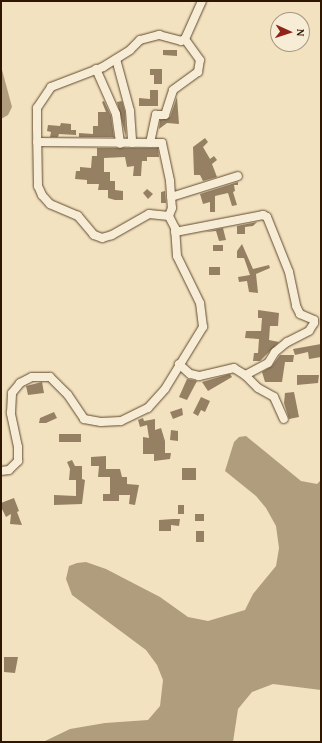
<!DOCTYPE html>
<style>
body{margin:0}
#map{position:relative;width:322px;height:743px;overflow:hidden;background:#f3e2bf;font-family:"Gentium Book Plus",serif}
div>[style]{position:absolute}
[style*='--x']{left:calc(var(--x)*1px);top:calc(var(--y)*1px);width:calc(var(--w)*1px);rotate:calc(var(--a)*1deg)}
.water>*{inset:0;background:#b09d7e}
.building>*{inset:0;background:#958063;transform-origin:0 0}
.roads{filter:drop-shadow(0 0 1px #604930) drop-shadow(0 0 1px #604930)}
.minor>*{height:8px;margin:-4px;padding:0 4px;transform-origin:4px;border-radius:4px;background:#f7ecd5}
span{translate:-50% -50%;white-space:nowrap;text-align:center;line-height:1.15;-webkit-text-stroke:3px #f7ecd5;paint-order:stroke}
.frame{position:absolute;inset:0;border:2px solid #2f1600;pointer-events:none}
.north{position:absolute;left:270px;top:12px;width:40px;height:40px;box-sizing:border-box;background:#f7ecd5;border:1px solid #a79680;border-radius:50%;rotate:93deg;font-size:11px;font-weight:700;line-height:16px;text-align:center;color:#2f1600}
.north::after{content:'';display:block;margin:auto;width:14px;height:18px;background:#8f2418;clip-path:polygon(50% 0,100% 100%,50% 72%,0 100%)}
</style>
<div id="map">
<div class="water">
<i style="clip-path:polygon(1px 66px,12px 107px,8px 115px,1px 119px)"></i>
<i style="clip-path:polygon(246px 436px,301px 481px,317px 484px,321px 480px,321px 690px,273px 684px,252px 692px,238px 709px,233px 742px,43px 742px,70px 729px,105px 723px,148px 720px,160px 706px,163px 680px,157px 665px,146px 650px,72px 595px,66px 579px,69px 566px,77px 563px,86px 562px,106px 569px,160px 597px,188px 617px,208px 621px,245px 610px,253px 594px,276px 566px,279px 548px,276px 526px,266px 508px,256px 496px,225px 471px,234px 442px,239px 437px)"></i>
</div>
<div class="building">
<i style="clip-path:polygon(163px 50px,177px 50px,177px 56px,163px 55px)"></i>
<i style="clip-path:polygon(150px 69px,162px 69px,162px 84px,154px 84px,154px 75px,150px 75px)"></i>
<i style="clip-path:polygon(150px 90px,158px 90px,158px 106px,139px 106px,139px 98px,150px 99px)"></i>
<i style="clip-path:polygon(177px 97px,179px 124px,167px 123px,159px 129px,160px 120px,170px 117px)"></i>
<i style="clip-path:polygon(104px 101px,111px 116px,114px 137px,79px 137px,79px 133px,93px 134px,93px 126px,98px 126px,98px 112px,106px 112px,102px 102px)"></i>
<i style="clip-path:polygon(122px 101px,125px 112px,126px 137px,117px 102px)"></i>
<i style="clip-path:polygon(61px 123px,71px 124px,71px 130px,76px 130px,76px 135px,59px 134px,58px 137px,50px 137px,51px 132px,47px 131px,48px 125px,60px 126px)"></i>
<i style="clip-path:polygon(205px 138px,208px 142px,203px 147px,210px 159px,214px 156px,217px 160px,212px 164px,217px 177px,203px 181px,200px 175px,194px 175px,193px 147px)"></i>
<i style="clip-path:polygon(97px 148px,158px 148px,159px 157px,147px 157px,147px 161px,142px 161px,141px 176px,133px 176px,134px 166px,127px 167px,125px 157px,104px 158px,104px 172px,110px 172px,110px 181px,115px 181px,115px 190px,123px 191px,123px 200px,115px 200px,108px 198px,108px 190px,98px 190px,99px 184px,87px 184px,87px 180px,75px 179px,76px 171px,80px 171px,80px 167px,91px 168px,92px 156px,97px 156px)"></i>
<i style="clip-path:polygon(238px 182px,238px 185px,234px 185px,235px 191px,233px 192px,237px 205px,232px 206px,228px 193px,215px 196px,215px 212px,210px 212px,210px 202px,203px 204px,200px 194px)"></i>
<i style="clip-path:polygon(147px 189px,153px 194px,148px 199px,143px 193px)"></i>
<i style="clip-path:polygon(165px 191px,166px 203px,161px 203px,161px 192px)"></i>
<i style="clip-path:polygon(257px 222px,253px 226px,245px 227px,245px 234px,237px 234px,237px 226px)"></i>
<i style="clip-path:polygon(223px 228px,226px 240px,219px 241px,216px 231px,205px 232px)"></i>
<i style="clip-path:polygon(242px 244px,253px 269px,269px 265px,270px 268px,256px 274px,258px 293px,249px 292px,247px 281px,239px 282px,238px 277px,250px 275px,244px 258px,237px 258px,237px 251px)"></i>
<i style="left:213px;top:245px;width:10px;height:6px"></i>
<i style="left:209px;top:267px;width:11px;height:8px"></i>
<i style="clip-path:polygon(258px 310px,279px 313px,278px 326px,270px 326px,269px 340px,279px 342px,260px 361px,253px 361px,254px 353px,258px 353px,259px 339px,245px 338px,246px 331px,261px 331px,262px 318px,258px 318px)"></i>
<i style="clip-path:polygon(321px 344px,321px 357px,309px 359px,308px 352px,295px 355px,293px 349px)"></i>
<i style="clip-path:polygon(280px 355px,294px 355px,293px 362px,285px 362px,282px 382px,265px 382px,262px 372px,272px 366px)"></i>
<i style="clip-path:polygon(230px 374px,232px 377px,208px 391px,202px 382px)"></i>
<i style="clip-path:polygon(297px 375px,319px 375px,318px 383px,297px 385px)"></i>
<i style="clip-path:polygon(187px 379px,197px 381px,187px 400px,179px 397px)"></i>
<i style="clip-path:polygon(42px 382px,44px 393px,28px 395px,26px 386px)"></i>
<i style="clip-path:polygon(294px 392px,299px 417px,289px 419px,284px 403px,285px 393px)"></i>
<i style="clip-path:polygon(201px 397px,210px 401px,205px 412px,201px 410px,198px 416px,193px 413px)"></i>
<i style="clip-path:polygon(182px 408px,183px 415px,173px 419px,170px 412px)"></i>
<i style="clip-path:polygon(54px 412px,57px 418px,46px 423px,39px 423px,40px 418px)"></i>
<i style="clip-path:polygon(143px 418px,144px 421px,155px 419px,155px 430px,161px 428px,165px 441px,165px 453px,171px 453px,170px 459px,154px 461px,154px 454px,143px 454px,143px 437px,149px 438px,147px 425px,140px 427px,138px 420px)"></i>
<i style="clip-path:polygon(171px 430px,178px 431px,178px 441px,170px 440px)"></i>
<i style="left:81px;top:434px;width:8px;height:22px;rotate:90deg"></i>
<i style="clip-path:polygon(106px 456px,106px 469px,120px 469px,122px 477px,127px 477px,127px 484px,139px 485px,135px 505px,129px 504px,130px 495px,119px 495px,119px 501px,103px 501px,103px 494px,110px 494px,110px 477px,98px 477px,99px 466px,91px 466px,91px 457px)"></i>
<i style="clip-path:polygon(72px 460px,75px 466px,82px 466px,82px 479px,85px 480px,82px 504px,54px 505px,54px 495px,76px 496px,76px 480px,69px 480px,70px 469px,67px 462px)"></i>
<i style="left:182px;top:468px;width:14px;height:12px"></i>
<i style="clip-path:polygon(14px 498px,19px 511px,17px 512px,22px 525px,10px 524px,11px 514px,6px 517px,1px 507px,1px 503px)"></i>
<i style="left:178px;top:505px;width:6px;height:9px"></i>
<i style="left:195px;top:514px;width:9px;height:7px"></i>
<i style="clip-path:polygon(173px 519px,180px 519px,179px 526px,171px 525px,171px 531px,159px 531px,159px 520px)"></i>
<i style="left:196px;top:531px;width:8px;height:11px"></i>
<i style="clip-path:polygon(4px 657px,18px 657px,15px 673px,4px 672px)"></i>
</div>
<div class="roads">
<div class="minor">
<i style="--x:116;--y:59;--w:54;--a:74.9"></i>
<i style="--x:130;--y:111;--w:32;--a:86"></i>
<i style="--x:96;--y:69;--w:49;--a:66"></i>
<i style="--x:116;--y:114;--w:30;--a:82"></i>
<i style="--x:37;--y:142;--w:125;--a:0.5"></i>
<i style="--x:162;--y:143;--w:39;--a:78"></i>
<i style="--x:170;--y:181;--w:27;--a:86"></i>
<i style="--x:172;--y:208;--w:9;--a:111"></i>
<i style="--x:150;--y:143;--w:29;--a:-78"></i>
<i style="--x:156;--y:115;--w:9;--a:0"></i>
<i style="--x:165;--y:115;--w:26;--a:-72"></i>
<i style="--x:173;--y:90;--w:31;--a:-36"></i>
<i style="--x:198;--y:72;--w:12;--a:-81"></i>
<i style="--x:200;--y:60;--w:26;--a:-126"></i>
<i style="--x:171;--y:197;--w:70;--a:-17.4"></i>
<i style="--x:175;--y:232;--w:90;--a:-10.9"></i>
<i style="--x:263;--y:215;--w:4;--a:27"></i>
<i style="--x:267;--y:217;--w:59;--a:68.2"></i>
<i style="--x:289;--y:272;--w:35;--a:78"></i>
<i style="--x:296;--y:306;--w:9;--a:63"></i>
<i style="--x:300;--y:314;--w:15;--a:23"></i>
<i style="--x:314;--y:320;--w:3;--a:90"></i>
<i style="--x:314;--y:323;--w:9;--a:122"></i>
<i style="--x:309;--y:331;--w:25;--a:153"></i>
<i style="--x:287;--y:342;--w:16;--a:140"></i>
<i style="--x:275;--y:352;--w:13;--a:122"></i>
<i style="--x:268;--y:363;--w:26;--a:152"></i>
<i style="--x:245;--y:375;--w:13;--a:-148"></i>
<i style="--x:234;--y:368;--w:36;--a:167"></i>
<i style="--x:199;--y:376;--w:9;--a:-167"></i>
<i style="--x:190;--y:374;--w:15;--a:-138"></i>
<i style="--x:245;--y:375;--w:18;--a:45"></i>
<i style="--x:258;--y:388;--w:18;--a:29"></i>
<i style="--x:274;--y:397;--w:24;--a:66"></i>
<i style="--x:1;--y:471;--w:8;--a:-7"></i>
<i style="--x:9;--y:470;--w:13;--a:-45"></i>
<i style="--x:18;--y:461;--w:14;--a:-90"></i>
<i style="--x:18;--y:447;--w:35;--a:-102"></i>
<i style="--x:11;--y:413;--w:20;--a:-87"></i>
<i style="--x:12;--y:393;--w:13;--a:-51"></i>
<i style="--x:20;--y:383;--w:13;--a:-27"></i>
<i style="--x:32;--y:377;--w:18;--a:0"></i>
<i style="--x:50;--y:377;--w:25;--a:45"></i>
<i style="--x:68;--y:395;--w:29;--a:56"></i>
<i style="--x:84;--y:419;--w:17;--a:10"></i>
<i style="--x:101;--y:422;--w:20;--a:-3"></i>
<i style="--x:121;--y:421;--w:30;--a:-26"></i>
<i style="--x:148;--y:408;--w:25;--a:-48"></i>
<i style="--x:165;--y:389;--w:73;--a:-58.5"></i>
<i style="--x:203;--y:327;--w:24;--a:-97"></i>
<i style="--x:200;--y:303;--w:52;--a:-116.1"></i>
<i style="--x:177;--y:256;--w:28;--a:-94"></i>
<i style="--x:175;--y:228;--w:13;--a:-117"></i>
<i style="--x:169;--y:216;--w:20;--a:-174"></i>
<i style="--x:149;--y:214;--w:43;--a:150.4"></i>
<i style="--x:112;--y:235;--w:10;--a:163"></i>
<i style="--x:102;--y:238;--w:9;--a:-159"></i>
<i style="--x:94;--y:235;--w:25;--a:-130"></i>
<i style="--x:78;--y:216;--w:30;--a:-157"></i>
<i style="--x:50;--y:204;--w:12;--a:-132"></i>
<i style="--x:42;--y:195;--w:10;--a:-114"></i>
<i style="--x:38;--y:186;--w:59;--a:-91"></i>
<i style="--x:37;--y:127;--w:19;--a:-90"></i>
<i style="--x:37;--y:108;--w:25;--a:-56"></i>
<i style="--x:51;--y:87;--w:56;--a:-21"></i>
<i style="--x:103;--y:67;--w:32;--a:-32"></i>
<i style="--x:130;--y:50;--w:14;--a:-45"></i>
<i style="--x:140;--y:40;--w:20;--a:-15"></i>
<i style="--x:159;--y:35;--w:23;--a:15"></i>
<i style="--x:181;--y:41;--w:4;--a:-27"></i>
<i style="--x:185;--y:39;--w:42;--a:-65.9"></i>
</div>
</div>
<div class="frame"></div>
<div class="north">N</div>
</div>
